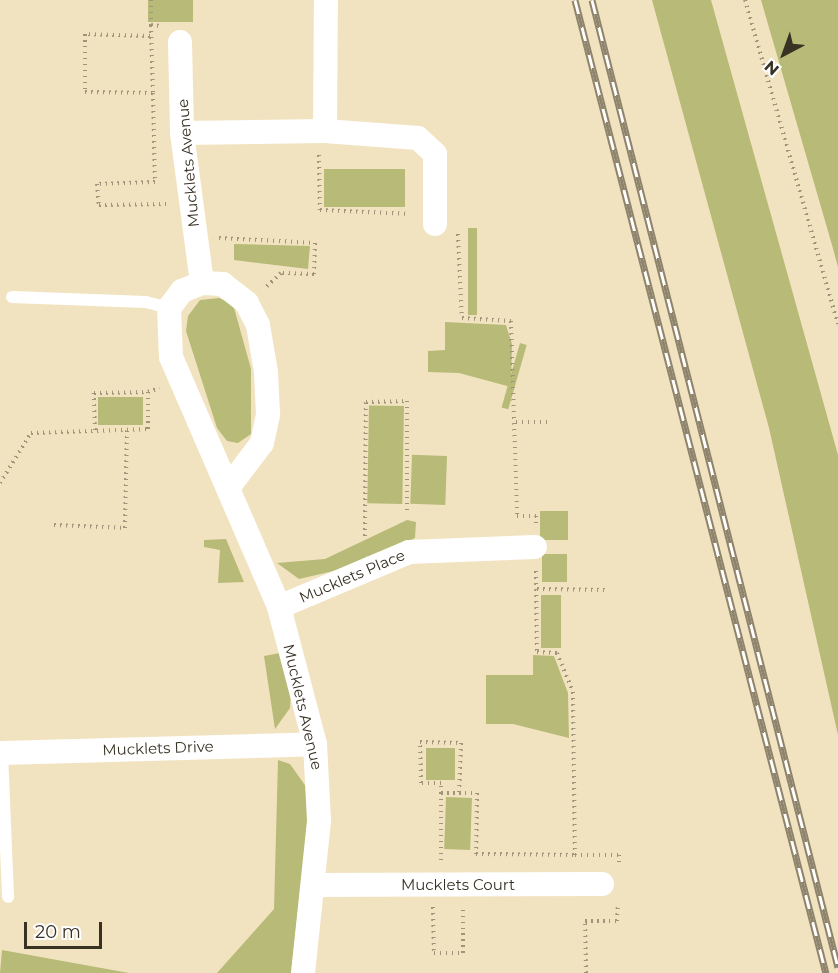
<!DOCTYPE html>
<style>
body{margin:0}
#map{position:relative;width:838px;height:973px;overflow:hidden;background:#f2e3c0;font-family:Montserrat,sans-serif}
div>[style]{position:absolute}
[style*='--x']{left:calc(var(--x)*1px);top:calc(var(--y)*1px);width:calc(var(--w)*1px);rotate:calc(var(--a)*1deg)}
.green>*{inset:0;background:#b8ba77;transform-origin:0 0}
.path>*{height:4px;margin-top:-2px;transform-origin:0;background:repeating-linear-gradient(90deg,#a0957b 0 1.5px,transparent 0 6px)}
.service>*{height:12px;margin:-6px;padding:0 6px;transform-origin:6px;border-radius:6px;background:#fff}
.minor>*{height:24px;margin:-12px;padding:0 12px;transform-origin:12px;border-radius:12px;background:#fff}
.rail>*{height:7px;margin-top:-3.5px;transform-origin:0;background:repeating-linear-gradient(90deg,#fff 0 14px,#8e846d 0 28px);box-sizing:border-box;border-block:2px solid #8e846d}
span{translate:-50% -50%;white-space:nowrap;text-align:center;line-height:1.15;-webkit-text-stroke:6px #fff;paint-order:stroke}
.street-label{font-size:15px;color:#383225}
.north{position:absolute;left:754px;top:24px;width:60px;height:60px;-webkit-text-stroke:4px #fff;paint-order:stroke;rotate:221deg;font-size:16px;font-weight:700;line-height:24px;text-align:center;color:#383225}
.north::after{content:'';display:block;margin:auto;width:21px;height:27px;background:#383225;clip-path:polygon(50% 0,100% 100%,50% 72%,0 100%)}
.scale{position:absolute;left:24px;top:922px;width:78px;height:27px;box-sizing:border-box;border:3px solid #383225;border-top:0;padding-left:8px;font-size:18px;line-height:21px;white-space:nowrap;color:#383225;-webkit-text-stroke:4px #fff;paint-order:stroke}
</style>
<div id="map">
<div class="green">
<i style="left:148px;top:0;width:45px;height:22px"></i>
<i style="clip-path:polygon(652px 0,711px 0,838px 455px,838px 735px,769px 428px)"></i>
<i style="clip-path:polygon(761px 0,838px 0,838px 267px,832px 245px)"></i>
<i style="left:324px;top:169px;width:81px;height:38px"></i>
<i style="left:468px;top:228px;width:9px;height:87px"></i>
<i style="clip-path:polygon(234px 244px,310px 246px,308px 269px,234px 260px)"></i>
<i style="clip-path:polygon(219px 298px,233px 304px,251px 369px,251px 434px,238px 443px,227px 441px,217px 428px,186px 331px,188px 316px,200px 300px)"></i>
<i style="clip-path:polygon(445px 322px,506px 325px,512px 344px,511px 387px,459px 373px,428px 372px,428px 351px,445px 350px)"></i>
<i style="left:520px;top:343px;width:7px;height:67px;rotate:16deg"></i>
<i style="left:143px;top:397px;width:28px;height:45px;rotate:90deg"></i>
<i style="left:404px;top:406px;width:98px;height:35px;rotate:91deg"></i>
<i style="left:447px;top:456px;width:49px;height:35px;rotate:92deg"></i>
<i style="left:540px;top:511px;width:28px;height:29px"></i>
<i style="clip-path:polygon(407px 520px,416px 522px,415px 538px,355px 566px,299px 579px,277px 563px,325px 559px)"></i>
<i style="clip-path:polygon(226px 539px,244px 582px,218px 583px,220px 550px,204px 547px,204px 540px)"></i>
<i style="left:542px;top:554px;width:25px;height:28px"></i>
<i style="left:541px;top:595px;width:20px;height:53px"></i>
<i style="clip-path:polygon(280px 653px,291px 693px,290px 708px,275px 729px,264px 656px)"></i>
<i style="clip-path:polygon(533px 655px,554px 656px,568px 693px,569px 738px,513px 724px,486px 724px,486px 675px,533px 675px)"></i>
<i style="left:426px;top:748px;width:29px;height:32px"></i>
<i style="clip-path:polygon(278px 760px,290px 764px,307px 788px,309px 814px,291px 973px,217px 973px,274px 909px)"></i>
<i style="left:446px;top:797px;width:26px;height:52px;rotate:2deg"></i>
<i style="clip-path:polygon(2px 950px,129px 973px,0 973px)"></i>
</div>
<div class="path">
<i style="--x:151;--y:0;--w:25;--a:90"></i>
<i style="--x:151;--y:25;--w:10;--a:6"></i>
<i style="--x:745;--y:0;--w:337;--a:74"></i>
<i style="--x:151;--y:25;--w:68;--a:88.3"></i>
<i style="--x:150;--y:36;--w:65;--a:-178.2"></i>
<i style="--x:85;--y:34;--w:58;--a:90"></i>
<i style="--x:85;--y:92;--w:68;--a:0.8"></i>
<i style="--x:153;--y:93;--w:89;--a:88.7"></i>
<i style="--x:155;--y:182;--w:58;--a:178"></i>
<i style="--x:97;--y:184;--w:21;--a:85"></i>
<i style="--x:99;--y:205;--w:67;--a:-0.9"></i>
<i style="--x:319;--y:155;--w:55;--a:89"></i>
<i style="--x:320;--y:210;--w:90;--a:2.5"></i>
<i style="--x:458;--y:234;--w:84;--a:87.3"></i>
<i style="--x:462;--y:318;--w:49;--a:3.5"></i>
<i style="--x:511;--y:321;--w:195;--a:88.2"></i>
<i style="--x:517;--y:516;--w:19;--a:0"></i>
<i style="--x:536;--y:516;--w:9;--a:90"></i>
<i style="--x:219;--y:238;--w:96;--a:3"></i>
<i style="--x:315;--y:243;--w:31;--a:92"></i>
<i style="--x:314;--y:274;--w:33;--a:-178"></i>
<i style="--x:281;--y:273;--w:23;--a:137"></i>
<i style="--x:516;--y:422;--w:36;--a:0"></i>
<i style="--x:95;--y:430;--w:37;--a:-92"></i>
<i style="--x:94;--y:393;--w:54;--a:-1.1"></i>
<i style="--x:0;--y:483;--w:59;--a:-58.2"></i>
<i style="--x:31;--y:433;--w:117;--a:-2"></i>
<i style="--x:148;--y:429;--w:37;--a:-90"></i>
<i style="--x:148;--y:392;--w:12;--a:-20"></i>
<i style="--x:54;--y:525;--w:71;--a:2.4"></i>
<i style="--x:125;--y:528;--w:99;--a:-88.8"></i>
<i style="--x:365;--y:536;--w:134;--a:-89.6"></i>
<i style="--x:366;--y:402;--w:41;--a:-1.4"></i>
<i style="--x:407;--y:401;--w:114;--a:90"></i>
<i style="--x:536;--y:571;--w:81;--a:89.3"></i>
<i style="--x:537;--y:652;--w:20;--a:3"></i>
<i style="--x:557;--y:653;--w:42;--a:67.7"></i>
<i style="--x:573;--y:692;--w:163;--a:89.3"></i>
<i style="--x:575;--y:855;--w:44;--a:0"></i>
<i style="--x:619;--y:855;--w:11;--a:90"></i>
<i style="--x:537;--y:589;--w:69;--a:0.8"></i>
<i style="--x:441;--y:793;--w:10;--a:-90"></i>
<i style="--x:441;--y:783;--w:20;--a:180"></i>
<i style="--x:421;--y:783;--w:41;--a:-91.4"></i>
<i style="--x:420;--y:742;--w:41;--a:1.4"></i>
<i style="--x:461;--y:743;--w:50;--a:92.3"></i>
<i style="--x:441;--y:860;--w:67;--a:-90"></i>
<i style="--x:441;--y:793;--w:36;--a:0"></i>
<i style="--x:477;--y:793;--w:61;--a:90.9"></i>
<i style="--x:476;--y:854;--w:99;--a:0.6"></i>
<i style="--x:433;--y:907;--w:46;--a:88.8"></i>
<i style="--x:434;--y:953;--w:29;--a:0"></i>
<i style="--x:463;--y:953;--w:46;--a:-90"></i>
<i style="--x:586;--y:973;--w:52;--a:-91.1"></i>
<i style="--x:585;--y:921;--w:32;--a:0"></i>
<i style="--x:617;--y:921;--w:18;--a:-87"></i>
</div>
<div class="service">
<i style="--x:12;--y:297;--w:134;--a:2.1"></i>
<i style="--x:146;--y:302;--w:24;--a:15"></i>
<i style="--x:2;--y:753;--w:144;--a:87.6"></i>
</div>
<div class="minor">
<i style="--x:180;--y:42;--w:91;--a:88.7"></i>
<i style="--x:182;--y:133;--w:151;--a:82.4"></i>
<i style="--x:325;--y:131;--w:131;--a:-89.6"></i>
<i style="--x:182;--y:133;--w:143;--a:-0.8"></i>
<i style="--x:325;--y:131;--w:93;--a:4.3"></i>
<i style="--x:418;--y:138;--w:23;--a:43"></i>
<i style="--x:435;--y:154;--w:70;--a:90"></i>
<i style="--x:228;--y:488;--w:56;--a:-52.9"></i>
<i style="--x:262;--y:443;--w:30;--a:-78"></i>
<i style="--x:268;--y:414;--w:42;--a:-92.7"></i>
<i style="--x:266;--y:372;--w:48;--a:-99.7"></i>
<i style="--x:258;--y:325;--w:25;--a:-117"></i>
<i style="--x:247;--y:303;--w:31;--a:-142"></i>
<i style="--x:223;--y:284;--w:21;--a:-177"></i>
<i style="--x:202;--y:283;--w:22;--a:158"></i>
<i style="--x:182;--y:291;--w:21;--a:127"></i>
<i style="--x:169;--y:308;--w:49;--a:87.7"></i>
<i style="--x:171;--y:357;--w:272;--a:66.6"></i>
<i style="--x:279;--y:607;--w:142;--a:75.3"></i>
<i style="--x:315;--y:744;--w:77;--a:87"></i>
<i style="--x:319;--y:821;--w:153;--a:96"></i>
<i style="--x:279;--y:607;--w:141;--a:-22.9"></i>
<i style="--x:409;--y:552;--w:126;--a:-2.3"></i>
<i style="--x:2;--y:753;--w:313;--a:-1.6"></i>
<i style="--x:313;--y:885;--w:289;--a:-0.2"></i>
</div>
<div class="rail">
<i style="--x:575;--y:0;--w:1005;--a:75.54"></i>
<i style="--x:592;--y:0;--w:998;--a:75.73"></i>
</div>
<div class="street-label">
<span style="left:188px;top:163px;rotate:-95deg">Mucklets Avenue</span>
<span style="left:352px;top:576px;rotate:-23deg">Mucklets Place</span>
<span style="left:303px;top:707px;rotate:77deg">Mucklets Avenue</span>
<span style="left:158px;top:748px;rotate:-2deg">Mucklets Drive</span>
<span style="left:458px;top:885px">Mucklets Court</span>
</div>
<div class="north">N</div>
<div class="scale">20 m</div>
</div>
